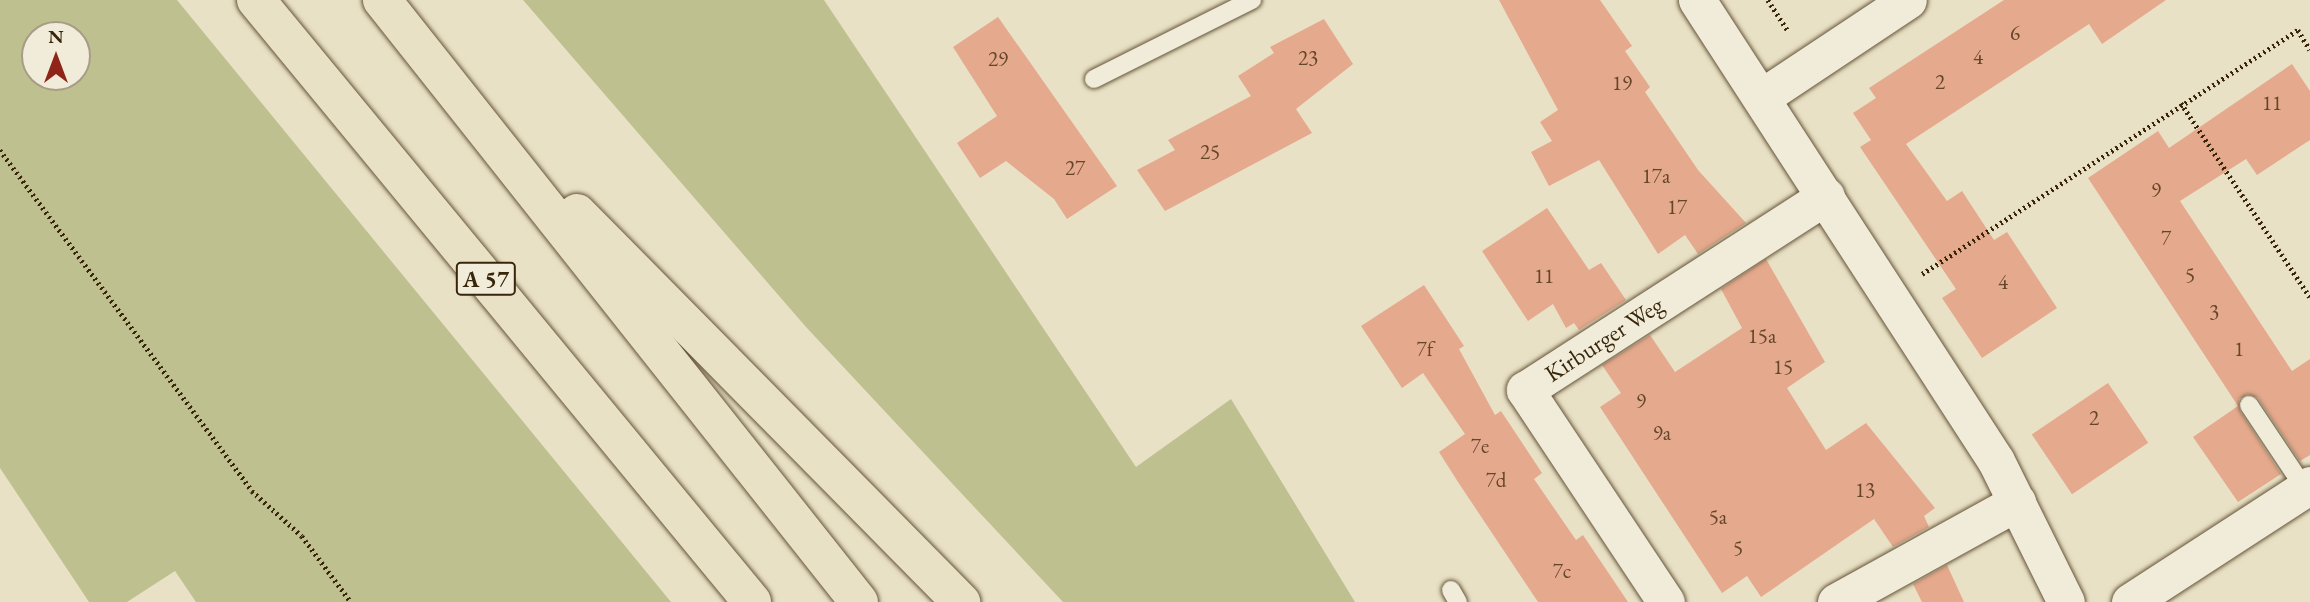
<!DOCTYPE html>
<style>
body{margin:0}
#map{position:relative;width:2310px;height:602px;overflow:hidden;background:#e9e1c5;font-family:"EB Garamond",serif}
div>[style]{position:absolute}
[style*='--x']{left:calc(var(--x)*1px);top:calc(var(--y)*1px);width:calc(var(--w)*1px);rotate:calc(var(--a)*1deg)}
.green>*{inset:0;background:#bec18f}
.building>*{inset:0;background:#e5a98d;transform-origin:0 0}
.path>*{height:4.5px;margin-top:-2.25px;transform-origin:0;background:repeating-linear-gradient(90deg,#39250a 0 2px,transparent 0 5.5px)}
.roads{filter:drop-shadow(0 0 2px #655439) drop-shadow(0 0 2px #655439)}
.lane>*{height:18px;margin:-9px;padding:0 9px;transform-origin:9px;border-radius:9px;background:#f1ecd9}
.street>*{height:37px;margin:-18.5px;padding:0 18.5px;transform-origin:18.5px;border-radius:18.5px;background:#f1ecd9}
.highway>*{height:38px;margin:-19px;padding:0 19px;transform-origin:19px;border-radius:19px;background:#e9e1c5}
span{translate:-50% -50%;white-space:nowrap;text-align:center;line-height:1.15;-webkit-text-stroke:7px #f1ecd9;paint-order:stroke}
.number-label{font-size:21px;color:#64462b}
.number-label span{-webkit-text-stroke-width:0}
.shield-label span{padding:2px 5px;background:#f1ecd9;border:2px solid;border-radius:5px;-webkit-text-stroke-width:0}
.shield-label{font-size:23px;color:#39250a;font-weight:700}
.street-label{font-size:24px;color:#39250a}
.north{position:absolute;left:21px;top:21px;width:70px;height:70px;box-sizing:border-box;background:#f1ecd9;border:2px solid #a79c86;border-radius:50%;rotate:0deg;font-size:19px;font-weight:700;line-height:28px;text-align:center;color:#39250a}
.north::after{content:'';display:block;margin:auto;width:24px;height:32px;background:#8f2418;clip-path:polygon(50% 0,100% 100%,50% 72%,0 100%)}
</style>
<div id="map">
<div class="green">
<i style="clip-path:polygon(evenodd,0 0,177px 0,671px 602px,196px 602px,175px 571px,127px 602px,89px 602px,0 468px,0 0,77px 35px,77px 77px,35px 77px,35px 35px,77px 35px)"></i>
<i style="clip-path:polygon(523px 0,824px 0,1136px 467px,1231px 399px,1355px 602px,1063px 602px,806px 327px)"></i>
</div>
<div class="building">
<i style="clip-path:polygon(1499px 0,1600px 0,1632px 46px,1625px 51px,1650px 87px,1645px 92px,1698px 170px,1746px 223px,1698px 254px,1685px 235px,1658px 254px,1599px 160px,1549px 186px,1531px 152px,1552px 141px,1540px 122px,1558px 110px)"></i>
<i style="clip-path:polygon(2004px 0,2166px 0,2102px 44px,2089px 24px,1906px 144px,1947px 201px,1962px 191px,1994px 240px,2007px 232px,2057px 308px,1982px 358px,1942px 298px,1956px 289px,1860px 147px,1871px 140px,1853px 113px,1876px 98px,1869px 88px)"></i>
<i style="clip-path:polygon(998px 17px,1117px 186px,1067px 219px,1054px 199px,1006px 161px,980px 178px,957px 143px,997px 116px,953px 47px)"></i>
<i style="clip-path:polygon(1324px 19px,1353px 64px,1296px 109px,1312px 133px,1165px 211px,1137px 170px,1175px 150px,1168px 140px,1251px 96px,1238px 76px,1274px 53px,1270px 47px)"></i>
<i style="clip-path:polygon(2292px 64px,2310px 91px,2310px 140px,2257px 175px,2246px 159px,2180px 201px,2292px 371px,2310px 359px,2310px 455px,2300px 461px,2258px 398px,2248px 394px,2239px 399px,2240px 411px,2281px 474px,2238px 502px,2193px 437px,2238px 406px,2088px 178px,2158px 131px,2169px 148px)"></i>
<i style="clip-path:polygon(1547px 208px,1589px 270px,1601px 263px,1626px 300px,1579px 330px,1574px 323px,1566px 328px,1553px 304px,1528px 321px,1482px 251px)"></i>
<i style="clip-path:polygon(1766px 259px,1825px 362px,1787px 388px,1826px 450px,1866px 423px,1935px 508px,1924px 516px,1929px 527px,1893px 547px,1874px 519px,1761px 597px,1747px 576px,1722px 593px,1600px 407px,1621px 393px,1602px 365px,1650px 335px,1675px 372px,1742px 328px,1721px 289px)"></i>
<i style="clip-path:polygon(1424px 285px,1464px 346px,1459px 349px,1495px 415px,1501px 411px,1542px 473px,1534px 479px,1576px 540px,1583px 535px,1628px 602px,1538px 602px,1458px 482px,1439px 452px,1465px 434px,1423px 373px,1402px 388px,1361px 326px)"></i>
<i style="left:2108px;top:383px;width:72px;height:92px;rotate:56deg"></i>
<i style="clip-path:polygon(1947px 565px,1964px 602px,1922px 602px,1913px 584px)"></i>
</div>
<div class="path">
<i style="--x:1768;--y:0;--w:38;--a:57"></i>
<i style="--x:2181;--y:103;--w:233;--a:56.4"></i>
<i style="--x:0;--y:150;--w:424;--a:53.5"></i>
<i style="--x:252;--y:491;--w:67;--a:42"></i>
<i style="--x:302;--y:536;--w:82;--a:53.4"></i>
<i style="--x:1922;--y:274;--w:448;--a:-33"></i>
<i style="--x:2298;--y:30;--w:23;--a:59"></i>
</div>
<div class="roads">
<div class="lane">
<i style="--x:1094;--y:79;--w:177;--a:-26.6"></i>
<i style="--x:2249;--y:405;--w:101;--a:56.3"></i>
<i style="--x:1451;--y:590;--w:14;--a:60"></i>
</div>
<div class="street">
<i style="--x:1697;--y:0;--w:549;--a:57.03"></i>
<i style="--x:1996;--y:461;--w:157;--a:63.6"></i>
<i style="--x:1762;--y:97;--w:175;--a:-33.6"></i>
<i style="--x:1666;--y:602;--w:255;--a:-123.6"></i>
<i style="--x:1525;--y:390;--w:358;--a:-32.8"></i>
<i style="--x:1836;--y:602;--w:207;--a:-28.9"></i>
<i style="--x:2130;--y:602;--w:215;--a:-33"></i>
</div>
<div class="highway">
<i style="--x:256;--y:0;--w:780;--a:50.51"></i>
<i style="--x:382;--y:0;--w:768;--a:51.61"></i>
<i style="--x:577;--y:213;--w:547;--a:45.37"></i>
</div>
</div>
<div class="number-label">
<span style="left:2015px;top:33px">6</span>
<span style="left:1978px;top:57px">4</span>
<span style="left:1308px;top:58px">23</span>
<span style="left:998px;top:59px">29</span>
<span style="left:1940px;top:82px">2</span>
<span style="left:1622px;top:83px">19</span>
<span style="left:2272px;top:103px">11</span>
<span style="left:1210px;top:152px">25</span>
<span style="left:1075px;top:168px">27</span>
<span style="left:1656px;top:176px">17a</span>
<span style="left:2156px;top:190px">9</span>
<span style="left:1677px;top:207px">17</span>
<span style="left:2166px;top:238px">7</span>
<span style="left:2190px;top:275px">5</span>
<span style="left:1544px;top:276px">11</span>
<span style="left:2003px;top:282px">4</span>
<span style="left:2214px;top:312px">3</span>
<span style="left:1762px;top:336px">15a</span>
<span style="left:1425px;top:349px">7f</span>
<span style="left:2239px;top:349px">1</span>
<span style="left:1783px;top:367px">15</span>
<span style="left:1641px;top:401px">9</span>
<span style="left:2094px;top:418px">2</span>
<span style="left:1662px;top:433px">9a</span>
<span style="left:1480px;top:446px">7e</span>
<span style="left:1496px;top:480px">7d</span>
<span style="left:1865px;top:490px">13</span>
<span style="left:1718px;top:517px">5a</span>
<span style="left:1738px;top:548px">5</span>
<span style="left:1562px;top:571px">7c</span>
</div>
<div class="shield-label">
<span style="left:486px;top:279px">A 57</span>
</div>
<div class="street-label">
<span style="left:1604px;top:339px;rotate:-33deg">Kirburger Weg</span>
</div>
<div class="north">N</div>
</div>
